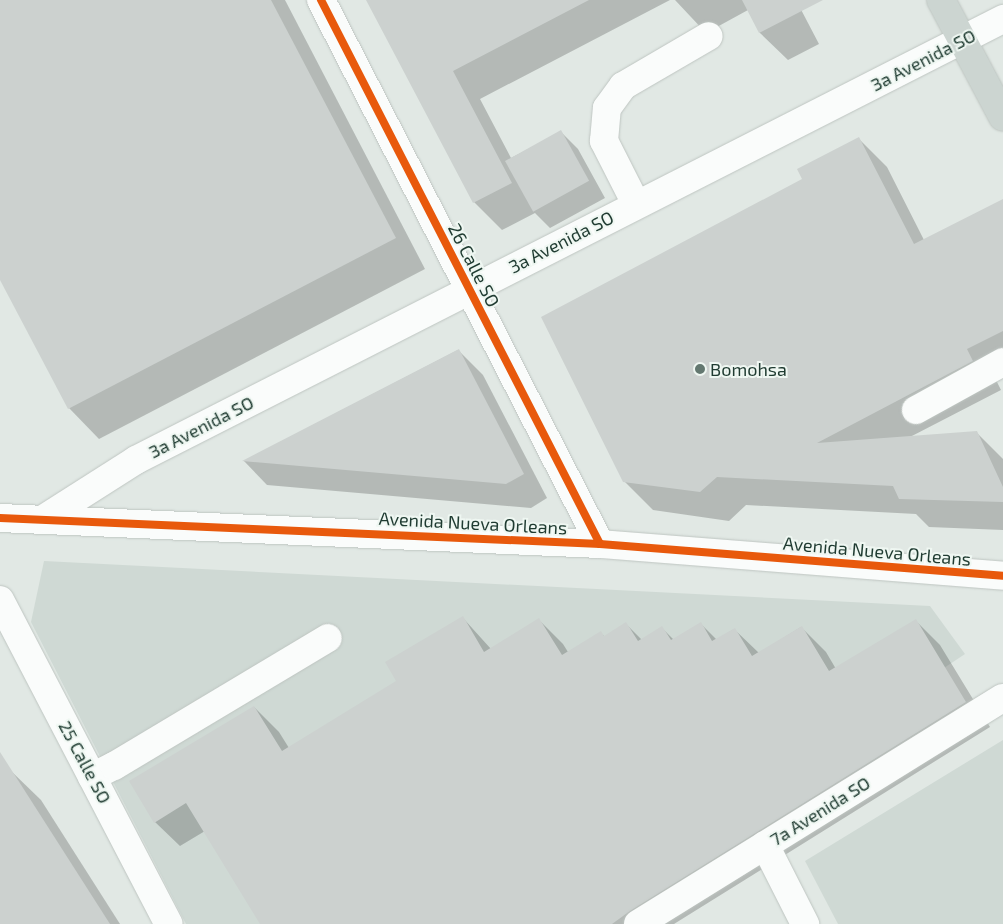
<!DOCTYPE html>
<style>
body{margin:0}
#map{position:relative;width:1003px;height:924px;overflow:hidden;background:#e1e8e4;font-family:"Exo 2",sans-serif}
div>[style]{position:absolute}
[style*='--x']{left:calc(var(--x)*1px);top:calc(var(--y)*1px);width:calc(var(--w)*1px);rotate:calc(var(--a)*1deg)}
.built>*{inset:0;background:#cfd9d4}
.shadow>*{inset:0;background:#0003}
.building>*{inset:0;background:#ccd1cf;transform-origin:0 0}
.roads{filter:drop-shadow(0 0 1px #bec5c1) drop-shadow(0 0 1px #bec5c1)}
.minor>*{height:28px;margin:-14px;padding:0 14px;transform-origin:14px;border-radius:14px;background:#fafcfb}
.major>*{height:28px;margin:-14px;padding:0 14px;transform-origin:14px;border-radius:14px;background:#ccd5d1}
.cycleway>*{height:8px;margin:-4px;padding:0 4px;transform-origin:4px;border-radius:4px;background:#e8590c}
.dots>*{width:14px;height:14px;translate:-50% -50%;box-sizing:border-box;border:2px solid #eff7f2;border-radius:50%}
span{translate:-50% -50%;white-space:nowrap;text-align:center;line-height:1.15;-webkit-text-stroke:4px #eff7f2;paint-order:stroke}
.street-label{font-size:18px;color:#1f3b31}
.poi-label{font-size:18px;color:#1f3b31}
.left{translate:0 -50%;text-align:left}
</style>
<div id="map">
<div class="built">
<i style="clip-path:polygon(44px 561px,930px 606px,965px 654px,559px 924px,186px 924px,31px 622px)"></i>
<i style="clip-path:polygon(1003px 740px,1003px 924px,838px 924px,805px 861px)"></i>
</div>
<div class="shadow">
<i style="clip-path:polygon(0 0,285px 0,425px 269px,99px 439px,69px 408px,0 277px)"></i>
<i style="clip-path:polygon(367px 0,670px 0,480px 99px,511px 158px,561px 132px,578px 149px,605px 198px,550px 228px,535px 213px,502px 230px,474px 202px)"></i>
<i style="clip-path:polygon(675px 0,796px 0,819px 44px,788px 60px,760px 33px,748px 10px,706px 33px)"></i>
<i style="clip-path:polygon(859px 139px,887px 167px,924px 240px,1003px 201px,1003px 374px,995px 378px,1001px 390px,910px 437px,976px 432px,1003px 459px,1003px 530px,929px 527px,916px 514px,746px 505px,729px 521px,653px 510px,624px 481px,804px 180px)"></i>
<i style="clip-path:polygon(458px 350px,483px 375px,547px 498px,531px 508px,267px 485px,244px 461px)"></i>
<i style="clip-path:polygon(463px 618px,491px 649px,539px 620px,563px 644px,568px 652px,601px 633px,605px 637px,626px 624px,642px 640px,662px 628px,674px 640px,701px 624px,717px 640px,734px 629px,759px 653px,801px 627px,826px 652px,836px 669px,916px 621px,940px 645px,990px 727px,674px 924px,262px 924px,205px 831px,180px 846px,155px 822px,254px 707px,279px 732px,289px 748px,398px 682px)"></i>
<i style="clip-path:polygon(10px 770px,41px 800px,120px 924px,0 924px,0 776px)"></i>
</div>
<div class="building">
<i style="clip-path:polygon(0 0,271px 0,396px 238px,68px 409px,0 280px)"></i>
<i style="clip-path:polygon(366px 0,589px 0,453px 71px,512px 183px,473px 203px)"></i>
<i style="clip-path:polygon(742px 0,823px 0,759px 33px)"></i>
<i style="left:561px;top:130px;width:58px;height:64px;rotate:61deg"></i>
<i style="clip-path:polygon(859px 137px,914px 244px,1003px 199px,1003px 331px,967px 349px,973px 361px,817px 443px,977px 431px,1003px 487px,1003px 502px,899px 499px,893px 486px,717px 477px,700px 492px,623px 482px,541px 317px,802px 179px,797px 169px)"></i>
<i style="clip-path:polygon(459px 349px,524px 474px,506px 484px,242px 461px)"></i>
<i style="clip-path:polygon(463px 616px,484px 652px,539px 618px,562px 655px,601px 631px,604px 636px,626px 622px,638px 641px,662px 626px,671px 640px,701px 622px,712px 641px,735px 628px,752px 656px,802px 626px,829px 671px,916px 619px,966px 702px,630px 911px,612px 924px,260px 924px,186px 803px,154px 823px,129px 781px,254px 706px,282px 751px,396px 681px,385px 662px)"></i>
<i style="clip-path:polygon(0 752px,110px 924px,0 924px)"></i>
</div>
<div class="roads">
<div class="minor">
<i style="--x:321;--y:0;--w:611;--a:62.85"></i>
<i style="--x:636;--y:204;--w:71;--a:-116.9"></i>
<i style="--x:604;--y:141;--w:33;--a:-85"></i>
<i style="--x:607;--y:108;--w:27;--a:-54"></i>
<i style="--x:623;--y:86;--w:99;--a:-30.2"></i>
<i style="--x:916;--y:410;--w:99;--a:-28.9"></i>
<i style="--x:0;--y:518;--w:601;--a:2.48"></i>
<i style="--x:600;--y:544;--w:404;--a:4.5"></i>
<i style="--x:45;--y:518;--w:108;--a:-32.5"></i>
<i style="--x:136;--y:460;--w:973;--a:-26.96"></i>
<i style="--x:0;--y:600;--w:365;--a:62.5"></i>
<i style="--x:92;--y:777;--w:25;--a:-27"></i>
<i style="--x:114;--y:766;--w:249;--a:-30.9"></i>
<i style="--x:765;--y:845;--w:89;--a:63.1"></i>
<i style="--x:638;--y:924;--w:429;--a:-31.8"></i>
</div>
<div class="major">
<i style="--x:941;--y:0;--w:132;--a:62.1"></i>
</div>
</div>
<div class="cycleway">
<i style="--x:321;--y:0;--w:611;--a:62.85"></i>
<i style="--x:0;--y:518;--w:601;--a:2.48"></i>
<i style="--x:600;--y:544;--w:404;--a:4.5"></i>
</div>
<div class="dots">
<i style="left:700px;top:369px;background:#637870"></i>
</div>
<div class="street-label">
<span style="left:923px;top:60px;rotate:-27deg">3a Avenida SO</span>
<span style="left:561px;top:242px;rotate:-27deg">3a Avenida SO</span>
<span style="left:474px;top:265px;rotate:63deg">26 Calle SO</span>
<span style="left:201px;top:427px;rotate:-27deg">3a Avenida SO</span>
<span style="left:473px;top:523px;rotate:3deg">Avenida Nueva Orleans</span>
<span style="left:877px;top:551px;rotate:5deg">Avenida Nueva Orleans</span>
<span style="left:85px;top:762px;rotate:62deg">25 Calle SO</span>
<span style="left:820px;top:811px;rotate:-32deg">7a Avenida SO</span>
</div>
<div class="poi-label">
<span class="left" style="left:710px;top:369px">Bomohsa</span>
</div>
</div>
